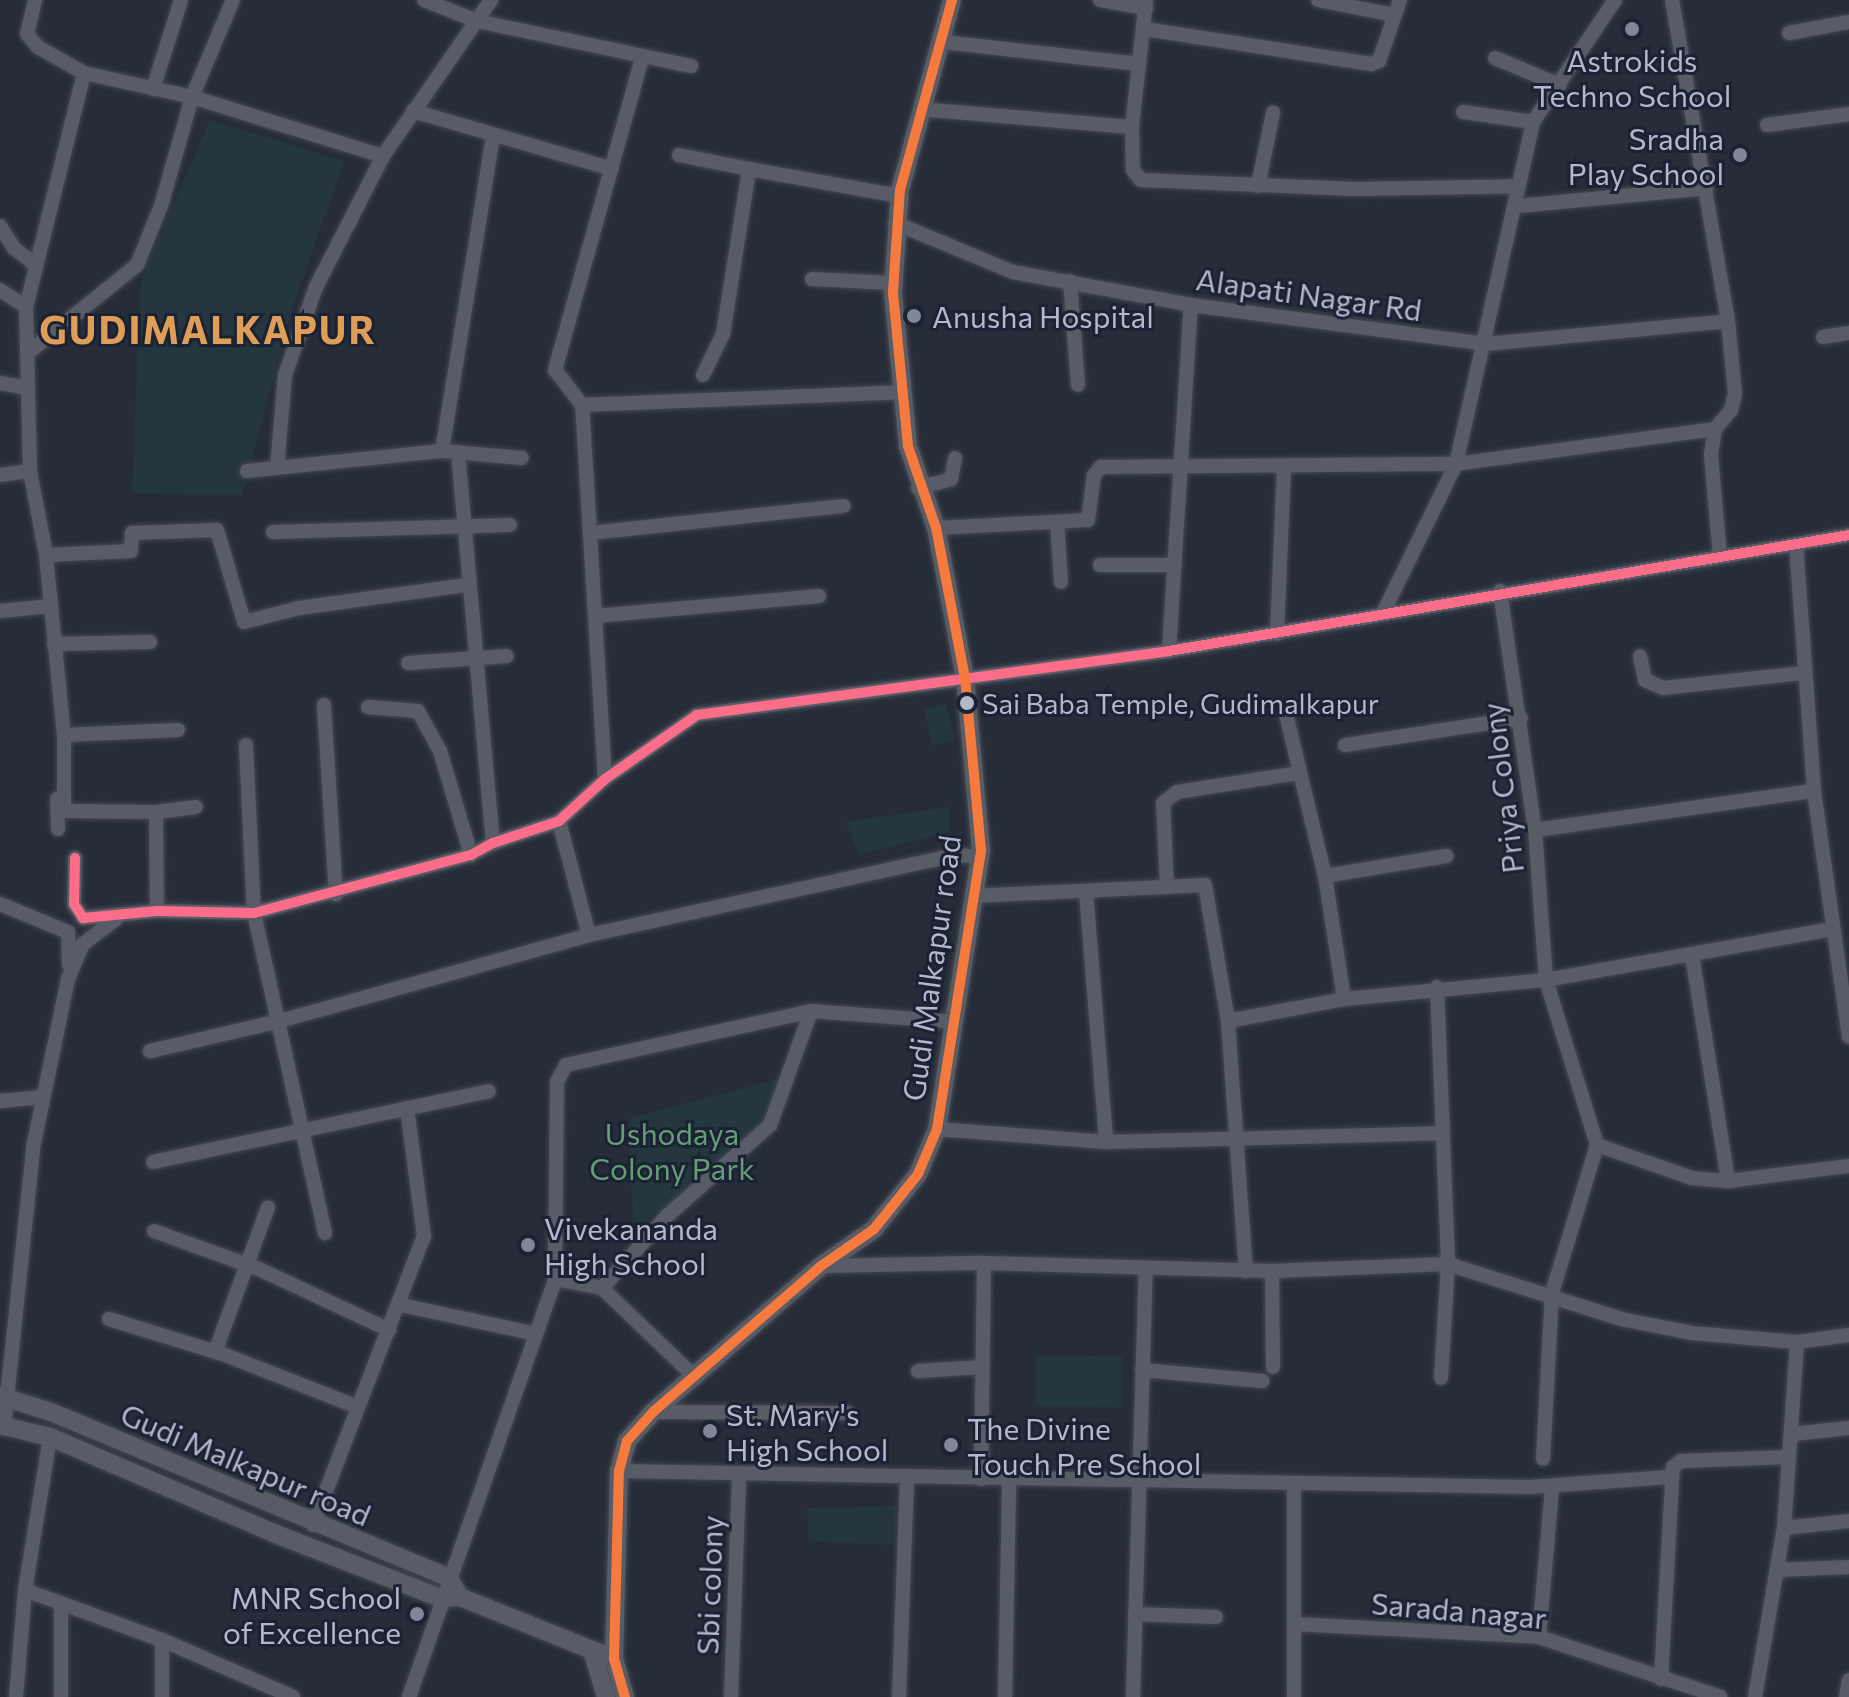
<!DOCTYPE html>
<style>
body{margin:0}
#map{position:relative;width:1849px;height:1697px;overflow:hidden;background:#272d38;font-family:Commissioner,sans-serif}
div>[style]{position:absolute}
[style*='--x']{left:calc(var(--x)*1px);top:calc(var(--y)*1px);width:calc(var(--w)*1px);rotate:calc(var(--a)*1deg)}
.green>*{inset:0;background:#24373e;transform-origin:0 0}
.roads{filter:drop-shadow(0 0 2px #444851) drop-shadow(0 0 2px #444851)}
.minor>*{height:14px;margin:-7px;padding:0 7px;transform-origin:7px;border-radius:7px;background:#585c66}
.tertiary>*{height:18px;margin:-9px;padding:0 9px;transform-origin:9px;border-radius:9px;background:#585c66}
.bus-1>*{height:10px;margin:-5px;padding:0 5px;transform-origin:5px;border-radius:5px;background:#fb6d88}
.bus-2>*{height:10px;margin:-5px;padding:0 5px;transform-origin:5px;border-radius:5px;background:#f6793e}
.dots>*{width:22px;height:22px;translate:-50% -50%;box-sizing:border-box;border:4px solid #1a2233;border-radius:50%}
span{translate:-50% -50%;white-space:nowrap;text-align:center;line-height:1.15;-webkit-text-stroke:6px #1a2233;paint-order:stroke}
.bus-label{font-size:28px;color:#b0b8ca}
.left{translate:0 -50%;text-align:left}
.poi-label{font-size:30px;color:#b0b8ca}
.right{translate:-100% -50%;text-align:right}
.street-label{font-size:30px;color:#b0b8ca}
.park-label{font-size:30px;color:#659d77}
.district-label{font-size:38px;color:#de9e57;font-weight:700;letter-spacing:2px}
</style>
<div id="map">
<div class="green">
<i style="clip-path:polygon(210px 120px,344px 161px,291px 312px,242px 495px,132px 493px,141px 280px)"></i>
<i style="left:946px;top:704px;width:37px;height:23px;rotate:76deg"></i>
<i style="clip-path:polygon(949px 807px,949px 832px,859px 855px,846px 822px)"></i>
<i style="clip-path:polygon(789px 1076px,771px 1124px,634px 1231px,628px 1119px)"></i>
<i style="left:1036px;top:1355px;width:86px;height:51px;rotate:1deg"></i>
<i style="clip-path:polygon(896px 1506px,895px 1545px,809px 1541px,807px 1508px)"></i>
</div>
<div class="roads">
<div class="minor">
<i style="--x:35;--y:0;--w:35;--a:103"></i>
<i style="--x:27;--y:34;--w:17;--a:50"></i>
<i style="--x:38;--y:47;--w:53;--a:29.5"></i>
<i style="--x:84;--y:73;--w:111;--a:12.5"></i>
<i style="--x:192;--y:97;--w:200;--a:17.2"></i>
<i style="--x:424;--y:0;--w:57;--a:21.6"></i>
<i style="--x:477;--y:21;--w:219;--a:11.9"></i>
<i style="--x:1100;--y:0;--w:47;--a:9.9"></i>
<i style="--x:1146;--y:0;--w:128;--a:96.3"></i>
<i style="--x:1132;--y:127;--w:43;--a:88.7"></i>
<i style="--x:1133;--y:170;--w:13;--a:51"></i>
<i style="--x:1141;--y:180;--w:214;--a:2.4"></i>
<i style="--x:1355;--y:189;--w:164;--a:-1"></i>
<i style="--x:1318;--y:0;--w:77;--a:11.2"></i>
<i style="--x:1672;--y:0;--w:326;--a:80.1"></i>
<i style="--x:1728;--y:321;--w:73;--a:84.5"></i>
<i style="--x:1735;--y:394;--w:16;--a:104"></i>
<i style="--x:1731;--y:410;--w:25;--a:130"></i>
<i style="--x:1715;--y:429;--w:26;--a:99"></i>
<i style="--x:1711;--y:455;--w:100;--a:84.9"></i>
<i style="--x:1145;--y:29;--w:229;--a:8.8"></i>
<i style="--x:1371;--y:64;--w:9;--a:-21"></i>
<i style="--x:1379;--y:61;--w:65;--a:-71"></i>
<i style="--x:1789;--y:33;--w:61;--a:-10.4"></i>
<i style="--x:943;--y:42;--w:197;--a:6.4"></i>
<i style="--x:1495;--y:58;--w:70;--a:22.6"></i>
<i style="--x:84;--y:73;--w:241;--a:103.9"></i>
<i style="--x:26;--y:307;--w:164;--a:88.6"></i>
<i style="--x:30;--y:471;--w:86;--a:79.2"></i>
<i style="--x:46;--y:555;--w:181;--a:84.3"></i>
<i style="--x:64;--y:735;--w:76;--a:90"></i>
<i style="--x:64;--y:811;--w:92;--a:0.6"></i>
<i style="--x:156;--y:812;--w:40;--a:-7.1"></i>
<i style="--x:153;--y:89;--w:93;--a:-72.5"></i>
<i style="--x:921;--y:109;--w:212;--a:4.9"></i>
<i style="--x:413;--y:111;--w:207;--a:16.2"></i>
<i style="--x:1463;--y:112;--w:71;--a:8.1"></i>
<i style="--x:1767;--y:125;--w:83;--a:-7.6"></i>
<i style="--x:679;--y:155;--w:71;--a:11.3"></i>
<i style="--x:1258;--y:186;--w:75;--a:-78.4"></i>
<i style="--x:1517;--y:206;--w:190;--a:-5.4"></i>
<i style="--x:895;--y:223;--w:128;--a:22.6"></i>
<i style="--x:1013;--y:272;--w:181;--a:10.5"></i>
<i style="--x:1191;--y:305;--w:298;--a:7.5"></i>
<i style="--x:1486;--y:344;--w:243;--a:-5.4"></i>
<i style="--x:0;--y:226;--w:26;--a:58"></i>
<i style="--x:14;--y:248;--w:29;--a:38"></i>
<i style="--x:812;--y:279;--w:81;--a:2.8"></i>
<i style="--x:1070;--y:281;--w:104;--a:85.6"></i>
<i style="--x:0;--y:290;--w:31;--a:33"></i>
<i style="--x:1823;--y:337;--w:26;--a:-9"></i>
<i style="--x:29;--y:352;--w:139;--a:-38.9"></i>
<i style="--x:137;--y:265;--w:64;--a:-67.9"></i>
<i style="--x:161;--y:206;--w:113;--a:-74.1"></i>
<i style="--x:192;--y:97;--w:105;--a:-67.1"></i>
<i style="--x:703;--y:375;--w:46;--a:-64"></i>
<i style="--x:723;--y:334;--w:167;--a:-81"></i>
<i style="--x:749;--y:169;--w:152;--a:10.2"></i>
<i style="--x:0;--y:383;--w:29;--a:10"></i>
<i style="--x:582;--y:405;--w:319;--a:-2.3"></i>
<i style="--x:442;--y:451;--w:318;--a:-80.8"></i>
<i style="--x:458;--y:452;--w:393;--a:84.9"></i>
<i style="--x:277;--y:468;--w:93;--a:-85.1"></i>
<i style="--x:285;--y:375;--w:93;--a:-70.6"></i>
<i style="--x:316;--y:287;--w:147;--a:-62.9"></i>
<i style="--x:383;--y:156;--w:190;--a:-55.3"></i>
<i style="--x:247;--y:471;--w:196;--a:-5.9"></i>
<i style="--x:442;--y:451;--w:80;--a:5"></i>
<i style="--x:0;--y:475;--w:30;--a:-8"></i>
<i style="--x:918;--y:488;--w:34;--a:-15"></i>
<i style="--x:951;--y:479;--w:21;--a:-79"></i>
<i style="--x:1057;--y:522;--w:60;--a:86.2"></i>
<i style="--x:936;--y:528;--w:152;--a:-3"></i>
<i style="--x:1088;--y:520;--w:45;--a:-82.4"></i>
<i style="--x:1094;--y:475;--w:11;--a:-49"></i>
<i style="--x:1101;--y:467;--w:355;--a:-0.5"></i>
<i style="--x:1456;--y:464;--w:261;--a:-7.7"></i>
<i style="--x:273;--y:532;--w:237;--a:-1.7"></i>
<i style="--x:590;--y:533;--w:255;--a:-6.1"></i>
<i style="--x:1796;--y:544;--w:248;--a:85.8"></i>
<i style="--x:1814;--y:791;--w:248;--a:81.9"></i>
<i style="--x:46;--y:555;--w:85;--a:-2.7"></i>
<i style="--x:131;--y:551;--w:18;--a:-87"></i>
<i style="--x:132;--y:533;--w:85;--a:-2"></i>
<i style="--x:217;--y:530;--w:96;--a:73.6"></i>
<i style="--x:244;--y:622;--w:57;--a:-14.3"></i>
<i style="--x:299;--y:608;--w:170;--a:-7.8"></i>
<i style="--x:1100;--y:565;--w:75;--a:0"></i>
<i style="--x:1500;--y:591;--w:242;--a:81.7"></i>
<i style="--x:1535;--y:830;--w:150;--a:85.8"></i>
<i style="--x:1546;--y:980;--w:173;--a:72.8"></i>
<i style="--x:1597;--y:1145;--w:155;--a:106.9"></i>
<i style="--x:1552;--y:1293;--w:166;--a:93.1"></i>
<i style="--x:0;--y:611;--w:51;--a:-5.6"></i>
<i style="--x:1383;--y:613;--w:166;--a:-63.9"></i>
<i style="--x:1456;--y:464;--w:351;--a:-77.3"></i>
<i style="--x:1533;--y:122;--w:147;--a:-56.1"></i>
<i style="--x:595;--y:616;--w:225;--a:-5.1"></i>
<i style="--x:1277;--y:634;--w:165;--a:-87.6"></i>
<i style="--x:54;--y:644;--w:96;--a:-1.2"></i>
<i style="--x:1169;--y:651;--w:347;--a:-86.4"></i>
<i style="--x:1640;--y:656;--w:25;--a:78"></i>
<i style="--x:1645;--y:680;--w:20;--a:24"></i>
<i style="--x:1663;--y:688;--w:142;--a:-6.1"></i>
<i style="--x:408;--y:663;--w:99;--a:-4"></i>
<i style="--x:324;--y:705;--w:190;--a:86.4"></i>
<i style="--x:368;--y:707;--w:50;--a:4.6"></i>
<i style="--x:418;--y:711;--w:46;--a:61.2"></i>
<i style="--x:440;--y:751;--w:109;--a:73.4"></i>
<i style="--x:1286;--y:714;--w:167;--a:76.5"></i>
<i style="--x:1325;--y:876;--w:124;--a:81.2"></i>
<i style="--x:64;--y:735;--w:114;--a:-2.5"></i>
<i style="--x:246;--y:745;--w:168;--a:87.3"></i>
<i style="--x:254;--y:913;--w:328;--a:77.5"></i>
<i style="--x:1345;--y:745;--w:178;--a:-8.7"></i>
<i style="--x:605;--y:779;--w:375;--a:-93.5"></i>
<i style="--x:582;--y:405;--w:44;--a:-127.6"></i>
<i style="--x:555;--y:370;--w:324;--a:-74.4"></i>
<i style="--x:57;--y:799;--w:30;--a:88"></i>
<i style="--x:156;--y:812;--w:99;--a:89.4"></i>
<i style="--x:559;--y:821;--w:118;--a:75.3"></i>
<i style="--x:1535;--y:830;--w:282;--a:-8"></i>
<i style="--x:75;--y:858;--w:46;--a:91.2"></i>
<i style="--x:74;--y:904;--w:17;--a:57"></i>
<i style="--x:83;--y:918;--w:74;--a:-5.4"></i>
<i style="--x:157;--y:911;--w:97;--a:1.2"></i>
<i style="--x:254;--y:913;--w:225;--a:-15"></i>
<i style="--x:471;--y:855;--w:25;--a:-29"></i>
<i style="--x:493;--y:843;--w:70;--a:-18.4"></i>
<i style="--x:559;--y:821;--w:62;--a:-42.4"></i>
<i style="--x:605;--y:779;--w:112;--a:-34.8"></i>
<i style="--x:697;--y:715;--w:476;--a:-7.7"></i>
<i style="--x:1169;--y:651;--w:690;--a:-9.68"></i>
<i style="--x:1325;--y:876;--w:123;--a:-9.4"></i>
<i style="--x:1167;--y:887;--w:84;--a:-92.7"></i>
<i style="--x:1163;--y:803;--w:18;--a:-38"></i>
<i style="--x:1177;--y:792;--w:123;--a:-8.9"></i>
<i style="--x:1086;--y:891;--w:252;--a:85.4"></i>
<i style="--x:973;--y:896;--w:232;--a:-2.7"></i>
<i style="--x:1205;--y:885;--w:138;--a:80.4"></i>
<i style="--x:1228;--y:1021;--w:251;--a:85.9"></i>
<i style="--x:0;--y:904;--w:74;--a:22.4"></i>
<i style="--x:68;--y:932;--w:33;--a:88"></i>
<i style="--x:1692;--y:955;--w:229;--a:80.9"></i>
<i style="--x:1437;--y:987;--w:277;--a:87.7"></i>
<i style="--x:1448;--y:1264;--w:114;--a:93.5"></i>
<i style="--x:1228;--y:1021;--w:118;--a:-10.7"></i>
<i style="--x:1344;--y:999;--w:203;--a:-5.4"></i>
<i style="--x:1546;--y:980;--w:291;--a:-10.1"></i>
<i style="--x:150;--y:1051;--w:129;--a:-13"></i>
<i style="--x:276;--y:1022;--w:325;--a:-15.5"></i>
<i style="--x:589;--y:935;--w:377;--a:-12.3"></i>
<i style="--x:957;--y:855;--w:23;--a:5"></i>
<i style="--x:0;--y:1101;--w:43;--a:-5.3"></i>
<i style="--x:937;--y:1129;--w:169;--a:4.4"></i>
<i style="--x:1106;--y:1142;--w:336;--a:-1.5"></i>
<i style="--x:1597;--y:1145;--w:101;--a:19.2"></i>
<i style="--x:1692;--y:1178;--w:36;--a:5"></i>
<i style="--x:1728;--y:1181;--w:122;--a:-7.1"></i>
<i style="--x:153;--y:1162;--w:343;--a:-11.9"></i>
<i style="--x:154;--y:1231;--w:112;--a:19.9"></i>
<i style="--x:259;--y:1269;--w:144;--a:25.1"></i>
<i style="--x:821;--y:1266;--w:163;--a:-1.1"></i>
<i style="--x:984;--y:1263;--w:288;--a:1.6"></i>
<i style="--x:1272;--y:1271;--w:176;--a:-2.3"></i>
<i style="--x:1448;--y:1264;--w:182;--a:17.6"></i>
<i style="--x:1621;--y:1319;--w:72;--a:11.2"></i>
<i style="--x:1692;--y:1333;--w:105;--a:4.9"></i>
<i style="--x:1797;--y:1342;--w:52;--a:-7.7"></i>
<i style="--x:1272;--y:1271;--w:96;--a:89.4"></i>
<i style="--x:555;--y:1279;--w:48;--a:10.8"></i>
<i style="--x:602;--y:1288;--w:130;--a:43.8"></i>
<i style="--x:602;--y:1288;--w:98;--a:-47.9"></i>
<i style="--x:668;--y:1215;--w:136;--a:-41.4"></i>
<i style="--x:770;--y:1125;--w:121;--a:-70.2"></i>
<i style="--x:401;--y:1305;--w:138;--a:12.1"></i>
<i style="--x:109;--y:1319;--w:119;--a:17.1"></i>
<i style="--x:223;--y:1354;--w:142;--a:21.5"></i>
<i style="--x:215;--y:1352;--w:154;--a:-69.9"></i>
<i style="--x:1142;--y:1370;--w:121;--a:5.2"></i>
<i style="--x:918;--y:1371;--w:64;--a:-3.6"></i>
<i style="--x:653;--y:1412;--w:195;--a:0.3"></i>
<i style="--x:4;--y:1426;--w:280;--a:-84"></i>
<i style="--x:33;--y:1148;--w:173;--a:-78.3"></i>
<i style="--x:68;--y:979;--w:38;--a:-67"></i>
<i style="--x:83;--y:944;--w:43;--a:-37.4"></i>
<i style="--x:1793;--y:1434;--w:56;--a:-6.1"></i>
<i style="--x:619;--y:1471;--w:911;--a:1.01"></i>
<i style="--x:1530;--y:1487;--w:140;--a:-4.1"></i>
<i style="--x:981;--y:1479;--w:216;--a:-89.2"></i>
<i style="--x:1294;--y:1483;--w:214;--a:90"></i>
<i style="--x:313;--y:1525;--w:310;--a:-69"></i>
<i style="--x:424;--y:1236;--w:129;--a:-97.6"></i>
<i style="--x:1784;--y:1528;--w:65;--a:-6.1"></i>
<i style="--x:1777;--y:1570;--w:72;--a:-2.4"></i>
<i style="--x:25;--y:1590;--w:146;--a:20.1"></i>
<i style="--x:162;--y:1640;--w:143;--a:23.5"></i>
<i style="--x:61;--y:1605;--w:92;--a:90"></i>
<i style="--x:1135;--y:1614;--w:81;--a:2.1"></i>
<i style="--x:1294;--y:1624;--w:245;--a:3"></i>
<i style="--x:1539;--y:1637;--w:191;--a:18.3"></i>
<i style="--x:1539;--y:1637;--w:151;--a:-85"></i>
<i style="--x:1661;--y:1679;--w:212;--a:-86.8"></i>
<i style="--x:1673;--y:1467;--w:10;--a:-37"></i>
<i style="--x:1681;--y:1461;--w:107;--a:-2.1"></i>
<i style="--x:16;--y:1697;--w:107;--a:-85.2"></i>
<i style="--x:25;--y:1590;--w:155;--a:-80.7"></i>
<i style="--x:162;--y:1697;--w:57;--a:-90"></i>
<i style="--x:409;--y:1697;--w:443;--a:-70.7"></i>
<i style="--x:555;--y:1279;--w:197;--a:-89.4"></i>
<i style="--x:557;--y:1082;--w:19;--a:-62"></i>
<i style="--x:566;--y:1065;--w:251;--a:-12.4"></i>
<i style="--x:811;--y:1011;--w:145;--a:4.3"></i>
<i style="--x:731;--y:1697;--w:223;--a:-87.9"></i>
<i style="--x:899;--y:1697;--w:221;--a:-87.9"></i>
<i style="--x:1005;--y:1697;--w:218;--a:-88.9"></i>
<i style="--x:1133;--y:1697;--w:427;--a:-88.3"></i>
<i style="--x:1755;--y:1697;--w:171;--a:-80.3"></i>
<i style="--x:1784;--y:1528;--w:186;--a:-86"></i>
<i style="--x:1846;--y:1697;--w:17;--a:-80"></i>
</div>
<div class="tertiary">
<i style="--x:0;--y:1396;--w:53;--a:17.4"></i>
<i style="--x:51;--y:1412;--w:430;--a:22.6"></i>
<i style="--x:448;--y:1577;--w:23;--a:59"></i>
<i style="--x:0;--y:1425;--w:51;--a:13.5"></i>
<i style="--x:50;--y:1437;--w:246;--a:23.2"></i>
<i style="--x:276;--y:1534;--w:176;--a:21.3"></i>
<i style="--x:440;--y:1598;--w:20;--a:-3"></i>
<i style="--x:460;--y:1597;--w:166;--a:21.9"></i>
<i style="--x:592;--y:1650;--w:49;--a:73.4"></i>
<i style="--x:625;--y:1697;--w:40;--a:-106"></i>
<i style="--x:614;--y:1659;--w:188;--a:-88.5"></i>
<i style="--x:619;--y:1471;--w:31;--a:-75"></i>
<i style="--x:627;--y:1441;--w:39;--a:-48"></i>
<i style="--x:653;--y:1412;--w:223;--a:-41"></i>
<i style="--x:821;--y:1266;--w:65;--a:-34.9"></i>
<i style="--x:874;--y:1229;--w:70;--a:-51.3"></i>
<i style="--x:918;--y:1174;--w:49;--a:-67.1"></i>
<i style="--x:937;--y:1129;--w:282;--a:-81"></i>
<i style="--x:981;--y:850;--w:173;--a:-95.3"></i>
<i style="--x:965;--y:678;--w:153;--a:-100.9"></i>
<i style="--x:936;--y:528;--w:87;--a:-108.9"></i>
<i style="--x:908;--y:446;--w:155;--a:-95.6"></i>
<i style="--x:893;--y:292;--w:102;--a:-86.1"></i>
<i style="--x:900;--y:190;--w:197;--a:-74.7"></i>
</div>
</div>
<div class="bus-1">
<i style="--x:75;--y:858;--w:46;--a:91.2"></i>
<i style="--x:74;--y:904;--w:17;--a:57"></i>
<i style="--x:83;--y:918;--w:74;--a:-5.4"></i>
<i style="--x:157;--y:911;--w:97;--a:1.2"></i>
<i style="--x:254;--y:913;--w:225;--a:-15"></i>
<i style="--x:471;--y:855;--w:25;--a:-29"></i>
<i style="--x:493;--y:843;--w:70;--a:-18.4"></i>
<i style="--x:559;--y:821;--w:62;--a:-42.4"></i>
<i style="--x:605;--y:779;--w:112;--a:-34.8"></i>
<i style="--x:697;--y:715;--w:476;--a:-7.7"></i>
<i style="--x:1169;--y:651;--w:690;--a:-9.68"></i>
</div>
<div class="bus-2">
<i style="--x:625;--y:1697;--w:40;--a:-106"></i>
<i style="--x:614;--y:1659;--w:188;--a:-88.5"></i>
<i style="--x:619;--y:1471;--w:31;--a:-75"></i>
<i style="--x:627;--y:1441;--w:39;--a:-48"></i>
<i style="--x:653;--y:1412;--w:223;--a:-41"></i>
<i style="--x:821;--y:1266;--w:65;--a:-34.9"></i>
<i style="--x:874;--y:1229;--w:70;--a:-51.3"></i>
<i style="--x:918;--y:1174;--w:49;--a:-67.1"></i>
<i style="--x:937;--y:1129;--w:282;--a:-81"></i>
<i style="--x:981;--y:850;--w:173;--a:-95.3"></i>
<i style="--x:965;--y:678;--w:153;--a:-100.9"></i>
<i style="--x:936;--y:528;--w:87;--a:-108.9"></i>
<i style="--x:908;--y:446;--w:155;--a:-95.6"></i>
<i style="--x:893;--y:292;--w:102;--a:-86.1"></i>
<i style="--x:900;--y:190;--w:197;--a:-74.7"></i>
</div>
<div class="dots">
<i style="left:1632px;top:29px;background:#808797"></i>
<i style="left:1740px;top:155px;background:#808797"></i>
<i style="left:914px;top:316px;background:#808797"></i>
<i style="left:967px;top:703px;background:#b0b8ca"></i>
<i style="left:528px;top:1245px;background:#808797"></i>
<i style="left:710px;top:1431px;background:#808797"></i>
<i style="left:951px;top:1445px;background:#808797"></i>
<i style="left:417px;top:1614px;background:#808797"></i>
</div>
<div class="bus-label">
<span class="left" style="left:982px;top:703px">Sai Baba Temple, Gudimalkapur</span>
</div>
<div class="poi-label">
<span style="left:1632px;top:77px">Astrokids<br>Techno School</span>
<span class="right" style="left:1724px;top:155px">Sradha<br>Play School</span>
<span class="left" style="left:932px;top:316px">Anusha Hospital</span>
<span class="left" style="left:544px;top:1245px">Vivekananda<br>High School</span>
<span class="left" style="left:726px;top:1431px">St. Mary's<br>High School</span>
<span class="left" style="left:967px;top:1445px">The Divine<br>Touch Pre School</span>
<span class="right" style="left:401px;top:1614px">MNR School<br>of Excellence</span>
</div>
<div class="street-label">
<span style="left:1309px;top:294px;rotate:8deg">Alapati Nagar Rd</span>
<span style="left:1502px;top:788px;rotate:-97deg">Priya Colony</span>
<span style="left:931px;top:968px;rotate:-82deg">Gudi Malkapur road</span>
<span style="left:246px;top:1464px;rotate:23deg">Gudi Malkapur road</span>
<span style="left:709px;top:1585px;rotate:-88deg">Sbi colony</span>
<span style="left:1459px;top:1610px;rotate:5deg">Sarada nagar</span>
</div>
<div class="park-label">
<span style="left:672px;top:1150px">Ushodaya<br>Colony Park</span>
</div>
<div class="district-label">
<span style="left:208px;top:329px">GUDIMALKAPUR</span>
</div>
</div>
